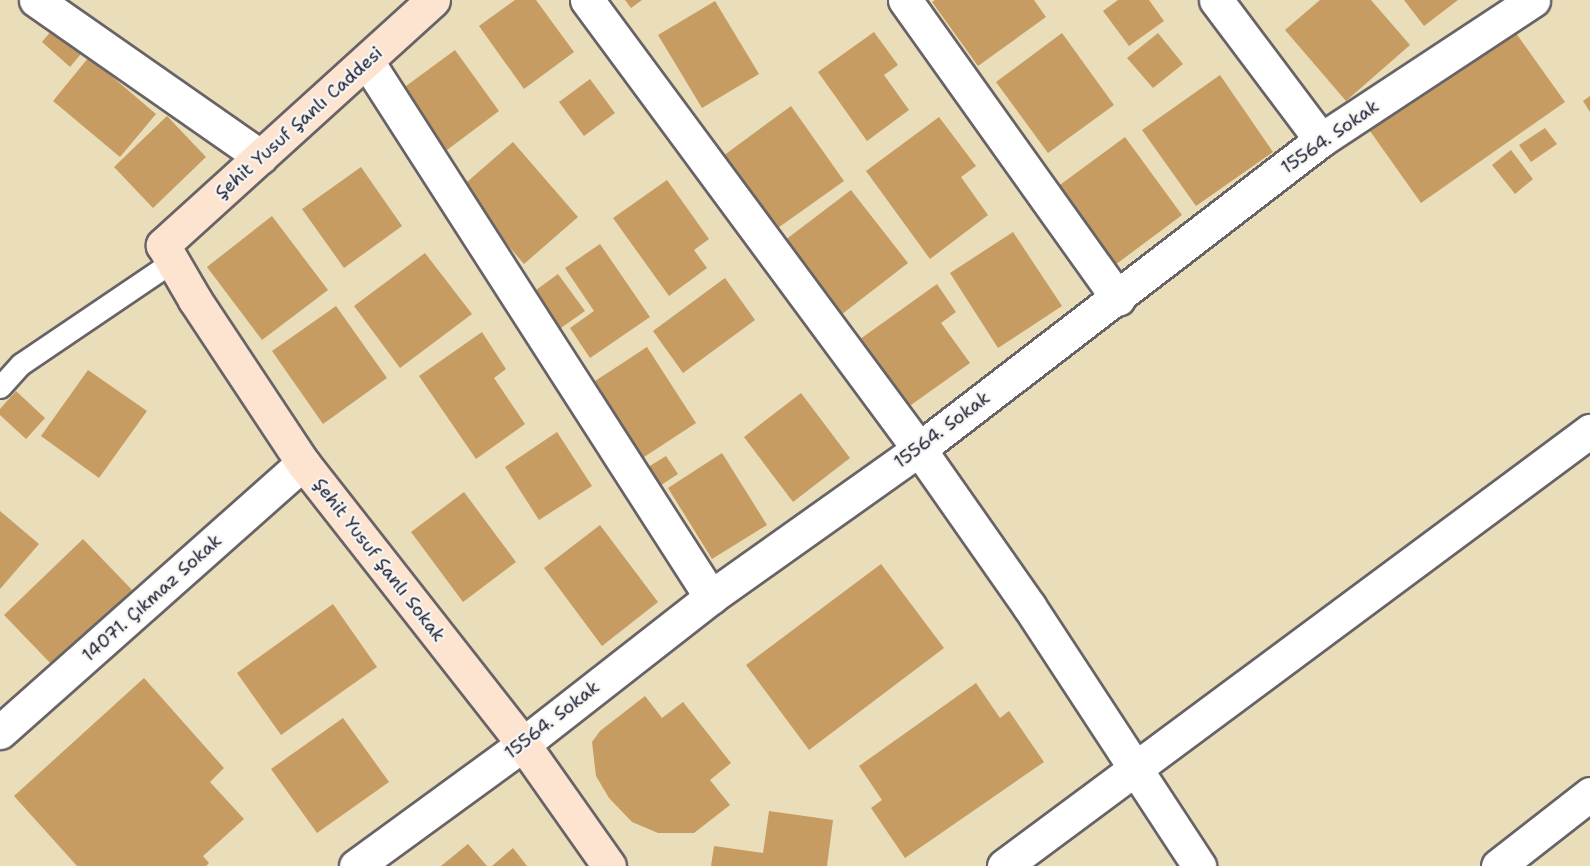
<!DOCTYPE html>
<html>
<head>
<meta charset="utf-8">
<style>
  body { margin:0 }
  #map { position:relative; width:1590px; height:866px; overflow:hidden; background:#eaddb9; font-family:"Shantell Sans",sans-serif }
  div>[style] { position:absolute }
  [style*='--x'] { left:calc(var(--x)*1px); top:calc(var(--y)*1px); width:calc(var(--w)*1px); rotate:calc(var(--a)*1deg) }
  .building>* { inset:0; background:#c79c63 }
  .roads { filter:drop-shadow(2px 0 #686367) drop-shadow(-2px 0 #686367) drop-shadow(0 2px #686367) drop-shadow(0 -2px #686367) }
  .lane>* { height:21px; margin:-10.5px; padding:0 10.5px; transform-origin:10.5px; border-radius:10.5px; background:#fff }
  .street>* { height:33px; margin:-16.5px; padding:0 16.5px; transform-origin:16.5px; border-radius:16.5px; background:#fff }
  .secondary>* { height:33px; margin:-16.5px; padding:0 16.5px; transform-origin:16.5px; border-radius:16.5px; background:#fde4d1 }
  span { translate:-50% -50%; white-space:nowrap; text-align:center; line-height:1.15; -webkit-text-stroke:4.5px #f6f6f2; paint-order:stroke }
  .street-label { font-size:18px; color:#22223b }
</style>
</head>
<body>
<div id="map">
  <div class="building">
    <div style="clip-path:polygon(515px 0,536px 0,574px 52px,524px 89px,479px 26px)"></div>
    <div style="clip-path:polygon(625px 0,642px 0,631px 8px)"></div>
    <div style="clip-path:polygon(935px 0,1034px 0,1046px 17px,978px 66px,932px 2px)"></div>
    <div style="clip-path:polygon(1118px 0,1149px 0,1164px 21px,1129px 46px,1103px 11px)"></div>
    <div style="clip-path:polygon(1320px 0,1371px 0,1410px 45px,1346px 101px,1285px 30px)"></div>
    <div style="clip-path:polygon(1404px 0,1458px 0,1424px 26px)"></div>
    <div style="clip-path:polygon(715px 1px,759px 74px,702px 108px,658px 35px)"></div>
    <div style="clip-path:polygon(57px 24px,85px 49px,70px 67px,42px 42px)"></div>
    <div style="clip-path:polygon(1513px 29px,1565px 102px,1421px 203px,1370px 131px)"></div>
    <div style="clip-path:polygon(874px 32px,898px 65px,884px 75px,909px 110px,867px 141px,818px 72px)"></div>
    <div style="clip-path:polygon(1062px 33px,1114px 105px,1048px 153px,996px 82px)"></div>
    <div style="clip-path:polygon(1158px 33px,1183px 64px,1153px 88px,1127px 58px)"></div>
    <div style="clip-path:polygon(455px 50px,499px 111px,447px 150px,402px 89px)"></div>
    <div style="clip-path:polygon(89px 57px,156px 114px,120px 157px,53px 101px)"></div>
    <div style="clip-path:polygon(1220px 75px,1273px 152px,1196px 206px,1142px 130px)"></div>
    <div style="clip-path:polygon(590px 79px,615px 113px,584px 136px,559px 102px)"></div>
    <div style="clip-path:polygon(1590px 96px,1590px 112px,1583px 101px)"></div>
    <div style="clip-path:polygon(791px 106px,844px 181px,775px 230px,723px 156px)"></div>
    <div style="clip-path:polygon(167px 116px,206px 157px,153px 208px,114px 167px)"></div>
    <div style="clip-path:polygon(939px 117px,976px 166px,961px 177px,988px 215px,930px 259px,866px 171px)"></div>
    <div style="clip-path:polygon(1545px 128px,1557px 144px,1531px 162px,1519px 145px)"></div>
    <div style="clip-path:polygon(1125px 137px,1182px 215px,1107px 271px,1049px 193px)"></div>
    <div style="clip-path:polygon(513px 142px,578px 217px,524px 264px,459px 189px)"></div>
    <div style="clip-path:polygon(1511px 150px,1533px 179px,1515px 194px,1492px 165px)"></div>
    <div style="clip-path:polygon(361px 167px,402px 226px,344px 268px,302px 209px)"></div>
    <div style="clip-path:polygon(667px 180px,709px 239px,694px 250px,707px 268px,669px 296px,613px 218px)"></div>
    <div style="clip-path:polygon(851px 190px,908px 263px,837px 318px,780px 244px)"></div>
    <div style="clip-path:polygon(272px 216px,328px 290px,262px 340px,207px 267px)"></div>
    <div style="clip-path:polygon(1013px 232px,1062px 306px,998px 348px,950px 273px)"></div>
    <div style="clip-path:polygon(600px 244px,650px 317px,590px 358px,570px 328px,594px 311px,565px 268px)"></div>
    <div style="clip-path:polygon(425px 253px,472px 314px,400px 368px,354px 306px)"></div>
    <div style="clip-path:polygon(558px 274px,585px 311px,558px 330px,532px 293px)"></div>
    <div style="clip-path:polygon(725px 278px,755px 320px,683px 373px,653px 331px)"></div>
    <div style="clip-path:polygon(937px 284px,956px 312px,941px 323px,970px 363px,904px 410px,856px 342px)"></div>
    <div style="clip-path:polygon(336px 306px,387px 378px,323px 424px,272px 351px)"></div>
    <div style="clip-path:polygon(482px 332px,506px 369px,494px 378px,525px 424px,476px 459px,419px 376px)"></div>
    <div style="clip-path:polygon(647px 347px,696px 423px,638px 461px,589px 385px)"></div>
    <div style="clip-path:polygon(88px 370px,147px 411px,99px 478px,41px 436px)"></div>
    <div style="clip-path:polygon(16px 391px,45px 418px,26px 439px,0 415px,0 409px)"></div>
    <div style="clip-path:polygon(801px 393px,850px 458px,793px 502px,744px 437px)"></div>
    <div style="clip-path:polygon(557px 432px,592px 486px,539px 520px,505px 467px)"></div>
    <div style="clip-path:polygon(722px 453px,767px 525px,712px 559px,668px 488px)"></div>
    <div style="clip-path:polygon(666px 456px,678px 474px,652px 491px,640px 472px)"></div>
    <div style="clip-path:polygon(464px 492px,516px 562px,463px 602px,411px 532px)"></div>
    <div style="clip-path:polygon(0 511px,39px 544px,0 589px)"></div>
    <div style="clip-path:polygon(600px 525px,658px 602px,602px 646px,544px 568px)"></div>
    <div style="clip-path:polygon(83px 539px,134px 592px,55px 668px,4px 615px)"></div>
    <div style="clip-path:polygon(881px 564px,944px 648px,809px 750px,746px 665px)"></div>
    <div style="clip-path:polygon(333px 604px,377px 667px,281px 735px,237px 673px)"></div>
    <div style="clip-path:polygon(144px 678px,224px 768px,210px 782px,244px 819px,203px 856px,209px 863px,206px 866px,77px 866px,14px 796px)"></div>
    <div style="clip-path:polygon(976px 683px,1000px 718px,1009px 711px,1044px 762px,905px 858px,871px 808px,882px 800px,859px 766px)"></div>
    <div style="clip-path:polygon(645px 696px,662px 718px,683px 702px,731px 763px,710px 780px,730px 805px,694px 833px,658px 833px,632px 822px,609px 798px,596px 776px,592px 742px,600px 731px)"></div>
    <div style="clip-path:polygon(343px 718px,389px 782px,317px 833px,271px 769px)"></div>
    <div style="clip-path:polygon(769px 811px,833px 820px,827px 866px,711px 866px,714px 846px,763px 853px)"></div>
    <div style="clip-path:polygon(468px 844px,487px 866px,441px 866px)"></div>
    <div style="clip-path:polygon(513px 848px,527px 866px,492px 866px)"></div>
  </div>
  <div class="roads">
    <div class="lane">
      <div style="--x:0;--y:387;--w:31;--a:-48"></div>
      <div style="--x:21;--y:364;--w:184;--a:-34.1"></div>
    </div>
    <div class="street">
      <div style="--x:36;--y:0;--w:274;--a:34.9"></div>
      <div style="--x:587;--y:0;--w:558;--a:53.52"></div>
      <div style="--x:919;--y:449;--w:192;--a:55"></div>
      <div style="--x:1029;--y:606;--w:311;--a:56.8"></div>
      <div style="--x:905;--y:0;--w:367;--a:54.5"></div>
      <div style="--x:1216;--y:0;--w:175;--a:53.1"></div>
      <div style="--x:368;--y:63;--w:635;--a:57.29"></div>
      <div style="--x:0;--y:732;--w:405;--a:-41.6"></div>
      <div style="--x:356;--y:866;--w:207;--a:-36.1"></div>
      <div style="--x:523;--y:744;--w:239;--a:-38"></div>
      <div style="--x:711;--y:597;--w:255;--a:-35.4"></div>
      <div style="--x:919;--y:449;--w:507;--a:-37.55"></div>
      <div style="--x:1321;--y:140;--w:254;--a:-33.4"></div>
      <div style="--x:1004;--y:866;--w:730;--a:-36.59"></div>
      <div style="--x:1498;--y:866;--w:117;--a:-38"></div>
    </div>
    <div class="secondary">
      <div style="--x:433;--y:0;--w:365;--a:137.8"></div>
      <div style="--x:163;--y:245;--w:64;--a:59.8"></div>
      <div style="--x:195;--y:300;--w:196;--a:56.5"></div>
      <div style="--x:303;--y:463;--w:357;--a:51.9"></div>
      <div style="--x:523;--y:744;--w:149;--a:54.8"></div>
    </div>
  </div>
  <div class="street-label">
    <span style="left:299px;top:123px;rotate:-42deg">Şehit Yusuf Şanlı Caddesi</span>
    <span style="left:1330px;top:137px;rotate:-35deg">15564. Sokak</span>
    <span style="left:942px;top:430px;rotate:-37deg">15564. Sokak</span>
    <span style="left:379px;top:560px;rotate:52deg">Şehit Yusuf Şanlı Sokak</span>
    <span style="left:152px;top:598px;rotate:-42deg">14071. Çıkmaz Sokak</span>
    <span style="left:552px;top:720px;rotate:-38deg">15564. Sokak</span>
  </div>
</div>
</body>
</html>
